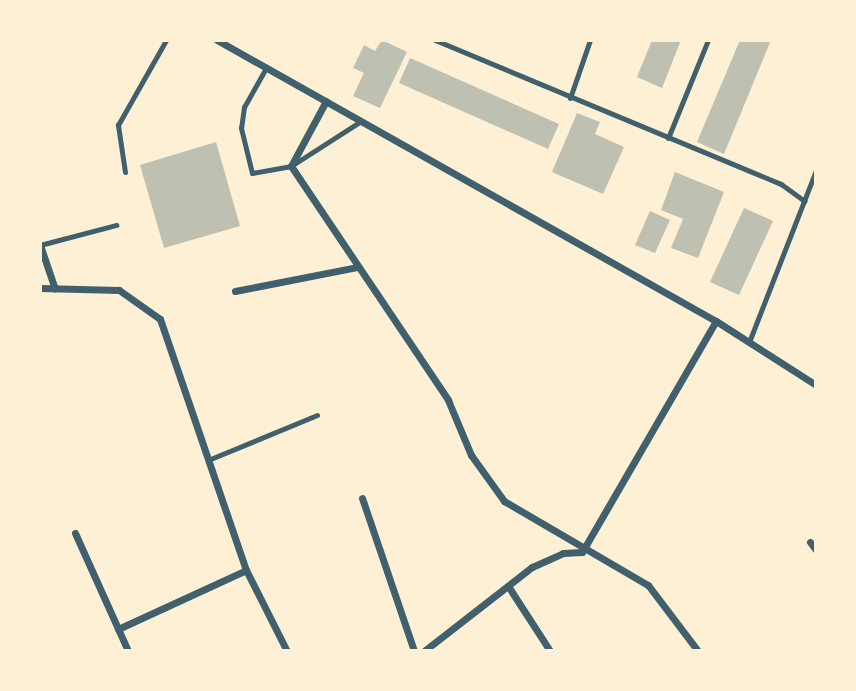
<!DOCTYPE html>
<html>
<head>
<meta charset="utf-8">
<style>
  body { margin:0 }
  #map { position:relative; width:856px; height:691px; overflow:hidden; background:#fdf0d5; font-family:"Sofia Sans Condensed",sans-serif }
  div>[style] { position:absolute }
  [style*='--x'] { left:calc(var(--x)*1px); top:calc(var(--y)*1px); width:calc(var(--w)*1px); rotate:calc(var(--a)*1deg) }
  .building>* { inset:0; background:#bec0b2 }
  .service>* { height:5px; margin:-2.5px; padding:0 2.5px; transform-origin:2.5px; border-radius:2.5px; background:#3f606c }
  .minor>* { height:7px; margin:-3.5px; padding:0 3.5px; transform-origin:3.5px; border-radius:3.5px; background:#3f606c }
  span { translate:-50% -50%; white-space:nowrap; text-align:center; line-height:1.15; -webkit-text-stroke:5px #fdf0d5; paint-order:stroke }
  .frame { position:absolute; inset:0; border:42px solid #fdf0d5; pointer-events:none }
</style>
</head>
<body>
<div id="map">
  <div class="building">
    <div style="clip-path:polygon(382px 40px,407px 52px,380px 108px,353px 96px,364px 73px,353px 68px,364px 45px,375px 51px)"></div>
    <div style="clip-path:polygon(652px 40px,681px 40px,662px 88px,637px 77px)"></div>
    <div style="clip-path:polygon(740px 40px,771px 40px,724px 154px,697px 142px)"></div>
    <div style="clip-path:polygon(410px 58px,559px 124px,548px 149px,399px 83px)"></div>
    <div style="clip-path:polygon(577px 113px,600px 122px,595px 134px,624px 147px,603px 194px,552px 172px)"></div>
    <div style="clip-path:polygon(216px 142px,240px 226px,164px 248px,140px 165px)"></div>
    <div style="clip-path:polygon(675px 172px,724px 192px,698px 258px,671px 248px,683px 219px,661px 210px)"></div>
    <div style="clip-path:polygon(744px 208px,773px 221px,739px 295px,710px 282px)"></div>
    <div style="clip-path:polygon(650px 211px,670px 220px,655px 253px,635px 245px)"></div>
  </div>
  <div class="service">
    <div style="--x:435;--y:40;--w:375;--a:22.6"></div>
    <div style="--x:781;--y:184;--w:29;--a:36"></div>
    <div style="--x:266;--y:68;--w:45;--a:119.4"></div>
    <div style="--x:244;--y:107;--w:21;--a:98"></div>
    <div style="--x:241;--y:128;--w:46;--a:76.3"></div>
    <div style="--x:252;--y:173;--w:40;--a:-10"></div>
    <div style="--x:291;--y:166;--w:83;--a:-32.7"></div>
    <div style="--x:570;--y:98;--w:61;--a:-71"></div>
    <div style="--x:668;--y:138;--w:106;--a:-67.8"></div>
    <div style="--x:125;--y:172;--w:48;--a:-98.5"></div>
    <div style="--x:118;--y:125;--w:98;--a:-60.5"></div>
    <div style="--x:40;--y:245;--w:79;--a:-14.7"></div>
    <div style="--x:749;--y:342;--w:185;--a:-68.7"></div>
    <div style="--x:208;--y:460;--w:118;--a:-22.4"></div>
  </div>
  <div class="minor">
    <div style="--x:217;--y:40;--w:573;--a:29.39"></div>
    <div style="--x:716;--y:321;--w:119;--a:32.6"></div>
    <div style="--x:326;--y:101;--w:74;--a:118.3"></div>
    <div style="--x:291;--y:166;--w:282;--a:56.1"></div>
    <div style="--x:448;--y:400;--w:60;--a:67.3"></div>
    <div style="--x:471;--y:455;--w:57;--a:54.3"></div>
    <div style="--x:504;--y:501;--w:167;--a:30.3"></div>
    <div style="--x:648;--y:585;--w:83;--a:52.9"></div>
    <div style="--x:40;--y:245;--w:46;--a:71.2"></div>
    <div style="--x:40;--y:288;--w:79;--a:1.5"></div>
    <div style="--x:119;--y:290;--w:50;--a:35.3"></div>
    <div style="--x:160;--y:319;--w:265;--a:71.1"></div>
    <div style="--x:246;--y:570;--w:91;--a:63.2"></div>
    <div style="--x:235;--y:291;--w:124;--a:-11.1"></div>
    <div style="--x:362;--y:498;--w:162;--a:71.2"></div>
    <div style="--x:75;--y:533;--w:129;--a:65.8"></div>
    <div style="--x:810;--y:542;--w:10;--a:53"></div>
    <div style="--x:508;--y:586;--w:77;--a:57.1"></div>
    <div style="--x:118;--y:629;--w:141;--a:-24.7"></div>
    <div style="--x:424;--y:651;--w:137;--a:-37.9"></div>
    <div style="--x:532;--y:567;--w:34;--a:-24"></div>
    <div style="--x:563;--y:553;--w:19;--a:-3"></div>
    <div style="--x:582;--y:552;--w:267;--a:-59.9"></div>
  </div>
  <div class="frame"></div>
</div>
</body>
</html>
